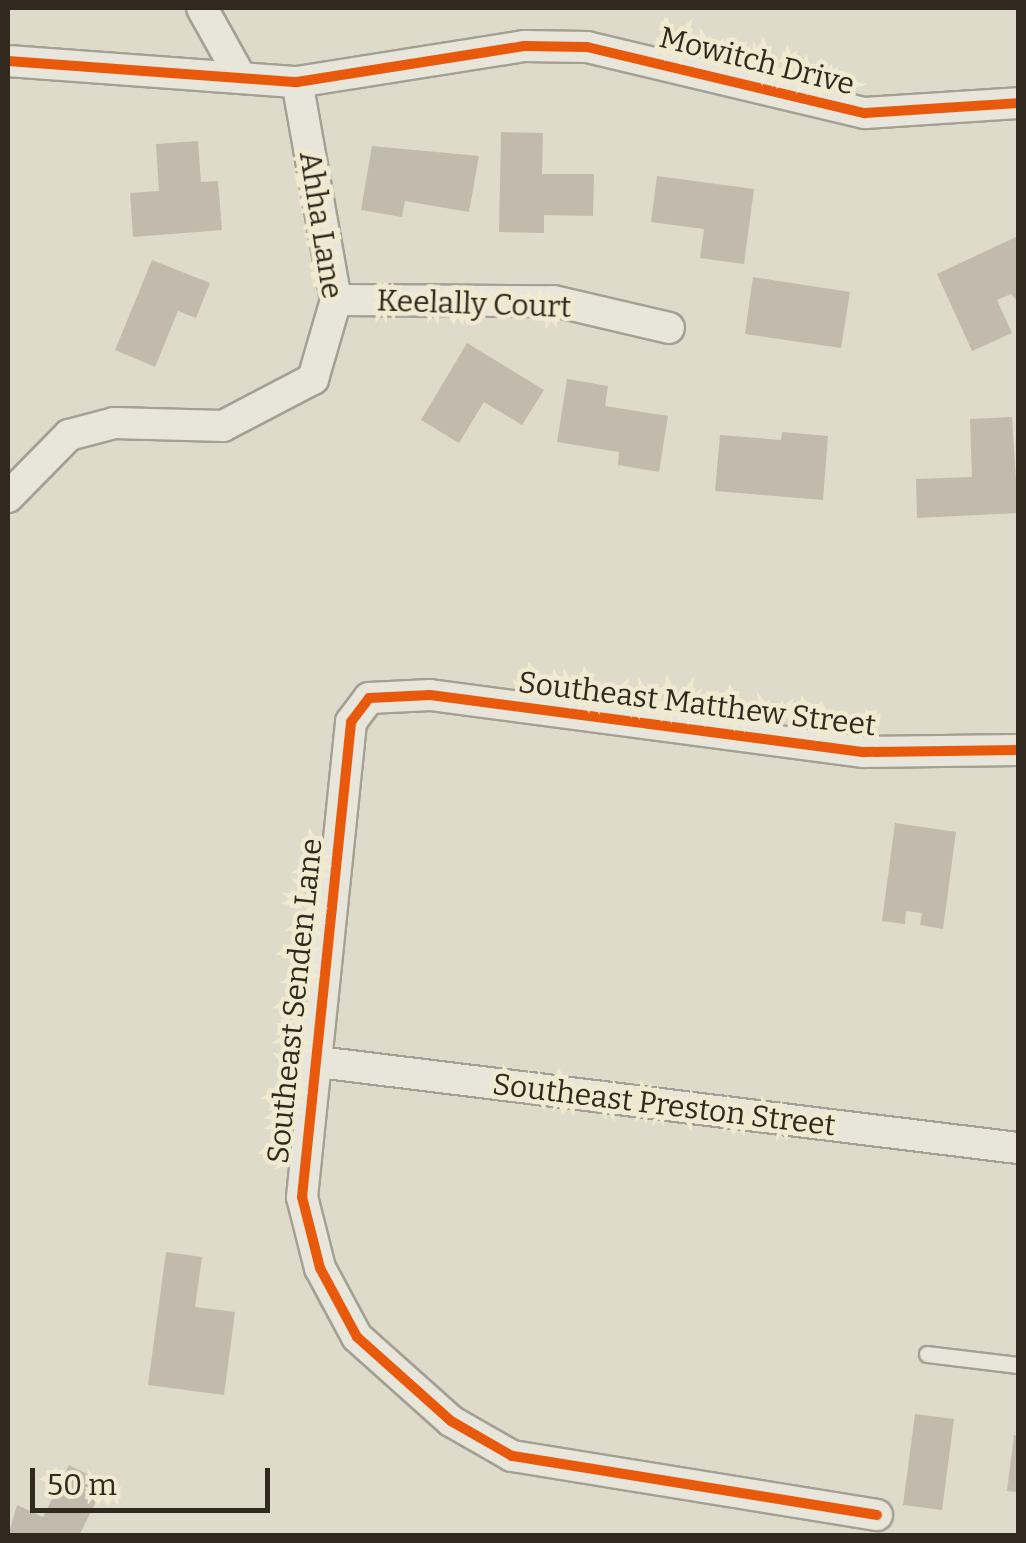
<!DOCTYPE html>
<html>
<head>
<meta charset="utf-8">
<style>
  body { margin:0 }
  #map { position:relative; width:1026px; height:1543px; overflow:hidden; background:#dfdbca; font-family:Bitter,serif }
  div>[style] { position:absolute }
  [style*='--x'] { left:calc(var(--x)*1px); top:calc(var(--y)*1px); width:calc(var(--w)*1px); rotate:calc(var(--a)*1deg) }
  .building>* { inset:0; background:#c2baac }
  .roads { filter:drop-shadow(2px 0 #a4a094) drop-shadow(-2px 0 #a4a094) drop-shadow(0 2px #a4a094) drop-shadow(0 -2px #a4a094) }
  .service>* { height:15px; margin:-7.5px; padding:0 7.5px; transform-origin:7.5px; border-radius:7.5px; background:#e8e5db }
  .minor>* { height:30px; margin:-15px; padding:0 15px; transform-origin:15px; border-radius:15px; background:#e8e5db }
  .cycleway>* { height:10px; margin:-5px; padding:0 5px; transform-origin:5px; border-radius:5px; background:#e8590c }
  span { translate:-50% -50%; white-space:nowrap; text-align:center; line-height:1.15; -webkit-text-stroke:9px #f0ead1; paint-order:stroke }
  .street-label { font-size:30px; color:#31291e }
  .frame { position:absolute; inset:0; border:10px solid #31291e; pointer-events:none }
  .scale { position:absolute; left:30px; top:1468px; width:240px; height:45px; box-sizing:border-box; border:5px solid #31291e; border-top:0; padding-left:12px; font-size:30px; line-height:35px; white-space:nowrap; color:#31291e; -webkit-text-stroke:8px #f0ead1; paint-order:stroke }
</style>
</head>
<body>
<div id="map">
  <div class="building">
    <div style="clip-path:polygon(501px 132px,543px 133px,542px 174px,594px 174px,593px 216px,544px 215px,544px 233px,499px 232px)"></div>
    <div style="clip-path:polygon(198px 141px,201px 182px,218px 181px,222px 230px,133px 237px,130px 193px,159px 191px,156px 144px)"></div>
    <div style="clip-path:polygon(372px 146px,479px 156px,469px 212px,405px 201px,402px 217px,361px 210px)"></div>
    <div style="clip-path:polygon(657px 176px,754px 189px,744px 264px,700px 258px,704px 229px,651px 222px)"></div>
    <div style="clip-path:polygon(1018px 236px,1018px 302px,1011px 294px,997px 300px,1012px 333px,972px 351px,937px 274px)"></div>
    <div style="clip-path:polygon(152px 260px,210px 283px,196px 318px,178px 311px,155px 367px,115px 350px)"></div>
    <div style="clip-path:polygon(753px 277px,850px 292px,841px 348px,745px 334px)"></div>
    <div style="clip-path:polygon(467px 343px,544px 390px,522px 425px,484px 402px,459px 443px,421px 420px)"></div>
    <div style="clip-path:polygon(567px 379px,608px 386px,605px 406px,668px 416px,659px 472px,618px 465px,619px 452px,557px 442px)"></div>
    <div style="clip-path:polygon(1012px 417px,1018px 513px,917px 518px,916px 479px,972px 477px,970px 419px)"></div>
    <div style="clip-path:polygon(782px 432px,828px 436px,823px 500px,715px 491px,720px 435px,781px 440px)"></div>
    <div style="clip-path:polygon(895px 823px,956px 832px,943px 929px,920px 925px,922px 913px,906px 911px,905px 924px,882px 921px)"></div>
    <div style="clip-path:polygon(166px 1252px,202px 1257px,195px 1307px,235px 1312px,224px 1395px,148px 1385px)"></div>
    <div style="clip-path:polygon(915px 1414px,954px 1419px,942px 1510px,903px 1505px)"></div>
    <div style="clip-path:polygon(1014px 1435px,1018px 1436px,1018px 1492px,1007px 1491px)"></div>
    <div style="clip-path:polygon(69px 1465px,105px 1483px,79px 1536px,8px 1536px,17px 1505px,43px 1517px)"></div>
  </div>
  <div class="roads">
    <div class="service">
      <div style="--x:927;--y:1354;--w:92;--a:6.9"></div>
    </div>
    <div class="minor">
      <div style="--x:202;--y:8;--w:72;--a:60.9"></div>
      <div style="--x:8;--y:61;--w:290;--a:4.2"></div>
      <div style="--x:297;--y:82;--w:230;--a:-9"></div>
      <div style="--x:524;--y:46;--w:63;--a:0.9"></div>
      <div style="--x:587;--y:47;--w:286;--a:13.4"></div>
      <div style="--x:865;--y:113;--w:153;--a:-3.7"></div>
      <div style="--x:336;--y:300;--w:218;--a:0.3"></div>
      <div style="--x:554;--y:301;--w:118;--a:13.2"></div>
      <div style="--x:8;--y:497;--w:87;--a:-45.5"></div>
      <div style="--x:69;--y:435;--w:47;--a:-14.9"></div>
      <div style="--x:114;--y:423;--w:109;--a:1.6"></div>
      <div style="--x:223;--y:426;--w:102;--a:-27.6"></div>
      <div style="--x:313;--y:379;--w:82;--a:-73.8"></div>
      <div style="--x:336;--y:300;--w:221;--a:-100.1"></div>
      <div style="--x:310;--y:1061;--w:713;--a:7.01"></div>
      <div style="--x:877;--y:1515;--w:370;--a:-170.8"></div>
      <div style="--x:512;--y:1456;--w:70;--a:-150.2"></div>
      <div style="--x:451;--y:1421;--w:126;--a:-138.2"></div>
      <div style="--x:357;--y:1337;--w:78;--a:-118.2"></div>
      <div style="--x:320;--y:1268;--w:73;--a:-104.2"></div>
      <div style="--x:302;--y:1197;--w:478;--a:-84.1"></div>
      <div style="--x:351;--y:722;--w:30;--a:-53"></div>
      <div style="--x:369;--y:698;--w:61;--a:-2.8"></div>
      <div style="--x:430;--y:695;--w:438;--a:7.5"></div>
      <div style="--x:864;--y:752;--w:154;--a:-0.7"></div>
    </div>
  </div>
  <div class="cycleway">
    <div style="--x:8;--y:61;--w:290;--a:4.2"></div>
    <div style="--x:297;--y:82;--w:230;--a:-9"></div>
    <div style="--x:524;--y:46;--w:63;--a:0.9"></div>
    <div style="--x:587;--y:47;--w:286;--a:13.4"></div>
    <div style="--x:865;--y:113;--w:153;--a:-3.7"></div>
    <div style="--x:877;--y:1515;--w:370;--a:-170.8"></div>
    <div style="--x:512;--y:1456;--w:70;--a:-150.2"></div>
    <div style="--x:451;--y:1421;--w:126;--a:-138.2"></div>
    <div style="--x:357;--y:1337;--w:78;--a:-118.2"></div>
    <div style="--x:320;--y:1268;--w:73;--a:-104.2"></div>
    <div style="--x:302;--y:1197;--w:478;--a:-84.1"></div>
    <div style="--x:351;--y:722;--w:30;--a:-53"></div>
    <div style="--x:369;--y:698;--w:61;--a:-2.8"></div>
    <div style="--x:430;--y:695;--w:438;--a:7.5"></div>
    <div style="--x:864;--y:752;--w:154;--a:-0.7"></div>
  </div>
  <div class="street-label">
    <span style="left:757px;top:61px;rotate:14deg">Mowitch Drive</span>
    <span style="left:321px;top:225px;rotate:81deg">Ahha Lane</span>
    <span style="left:474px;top:304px;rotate:2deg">Keelally Court</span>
    <span style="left:697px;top:704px;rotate:7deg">Southeast Matthew Street</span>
    <span style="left:295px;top:1001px;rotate:-84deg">Southeast Senden Lane</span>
    <span style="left:664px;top:1105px;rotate:7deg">Southeast Preston Street</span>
  </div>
  <div class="frame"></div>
  <div class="scale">50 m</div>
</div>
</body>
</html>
